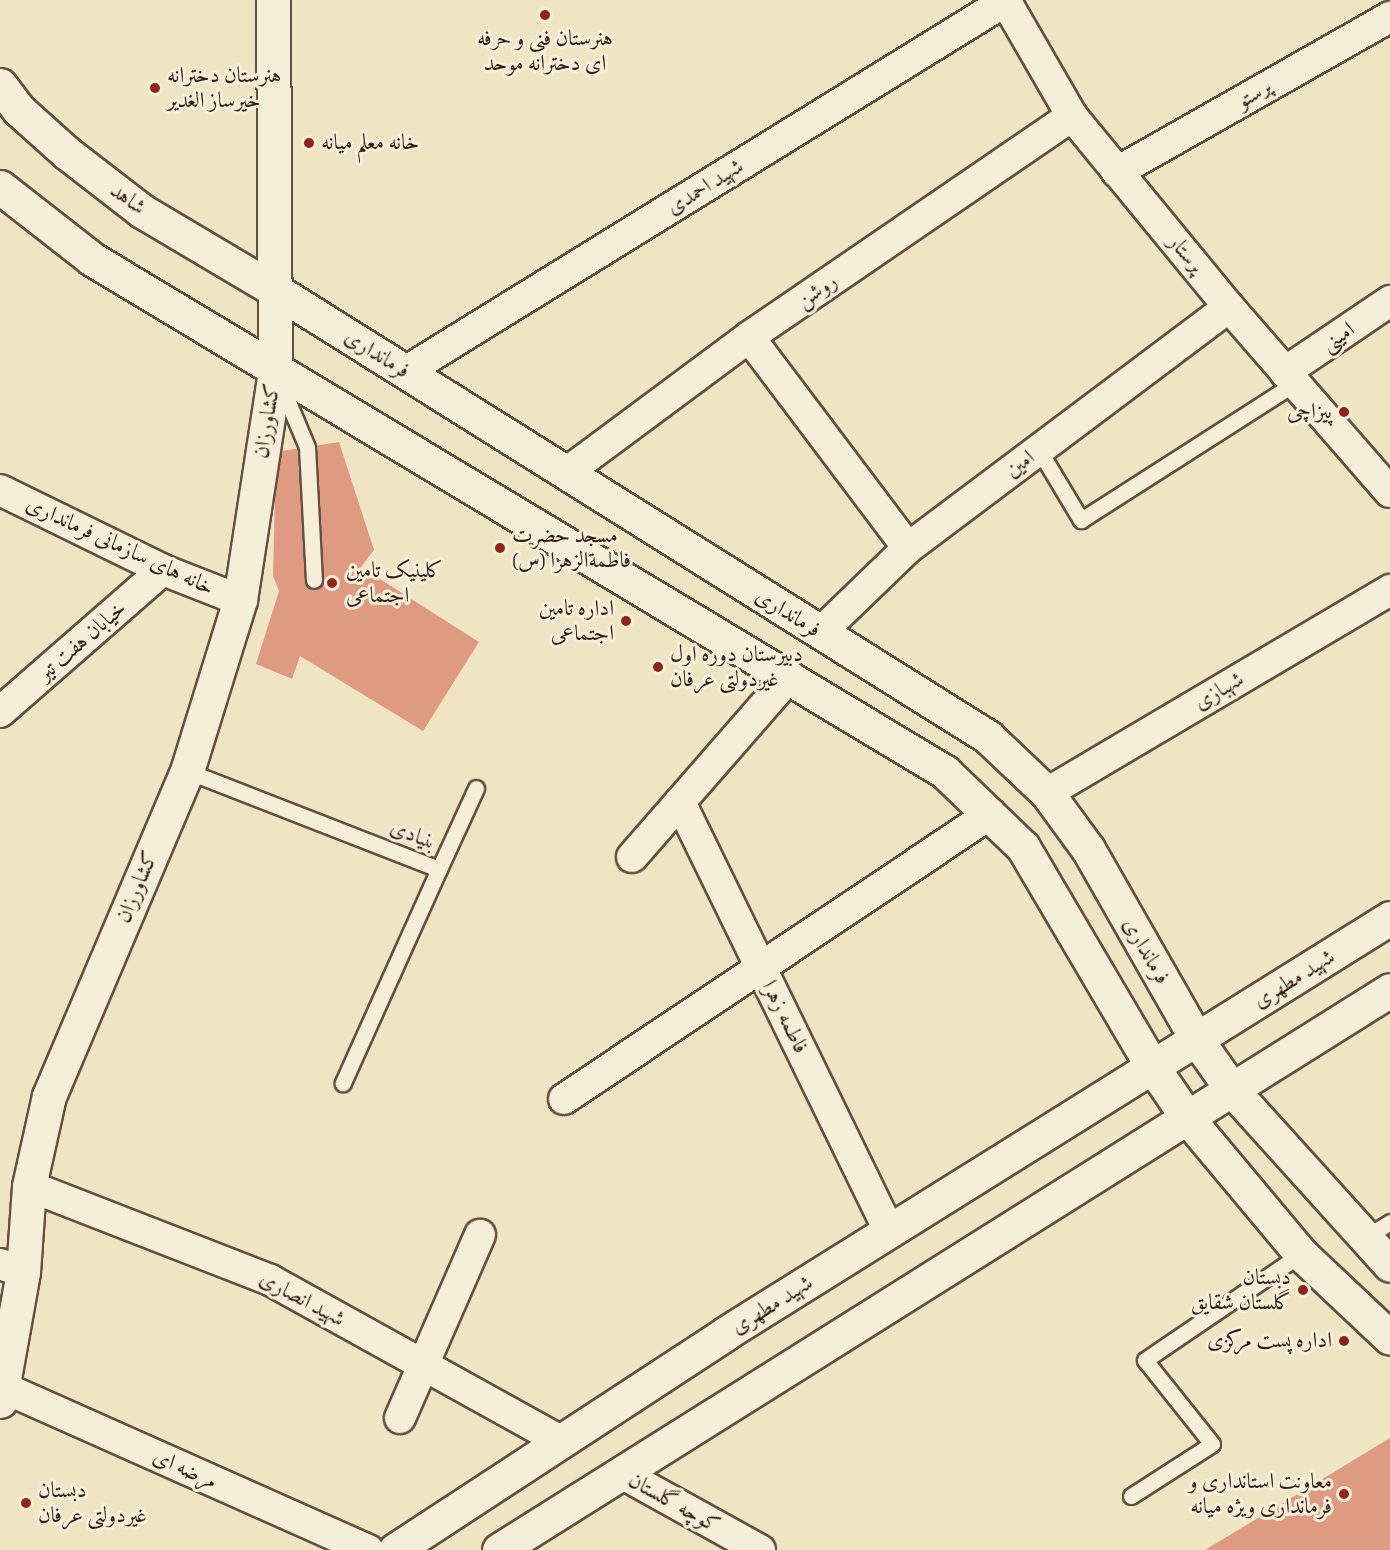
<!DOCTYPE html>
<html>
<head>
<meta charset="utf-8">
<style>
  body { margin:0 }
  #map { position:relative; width:1390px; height:1550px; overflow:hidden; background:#f0e5c3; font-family:Alegreya,Amiri,serif }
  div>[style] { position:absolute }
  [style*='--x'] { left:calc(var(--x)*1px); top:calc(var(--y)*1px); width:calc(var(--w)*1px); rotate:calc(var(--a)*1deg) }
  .building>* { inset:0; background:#de9b81 }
  .roads { filter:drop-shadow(2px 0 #625040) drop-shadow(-2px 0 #625040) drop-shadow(0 2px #625040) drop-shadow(0 -2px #625040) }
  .service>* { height:15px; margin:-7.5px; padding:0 7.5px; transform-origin:7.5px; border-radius:7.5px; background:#f5eed8 }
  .minor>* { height:30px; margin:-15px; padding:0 15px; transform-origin:15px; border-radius:15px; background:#f5eed8 }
  .tertiary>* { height:33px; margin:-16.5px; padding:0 16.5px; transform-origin:16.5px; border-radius:16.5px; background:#f5eed8 }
  .secondary>* { height:33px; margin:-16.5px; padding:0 16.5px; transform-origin:16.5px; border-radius:16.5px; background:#f5eed8 }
  .dots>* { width:16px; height:16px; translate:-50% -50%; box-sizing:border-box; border:3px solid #f5eed8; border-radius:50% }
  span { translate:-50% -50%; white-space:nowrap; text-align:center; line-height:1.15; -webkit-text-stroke:6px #f5eed8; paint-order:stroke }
  .poi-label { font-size:22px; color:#331e14 }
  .left { translate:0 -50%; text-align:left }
  .right { translate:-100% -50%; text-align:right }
  .street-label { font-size:22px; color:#331e14 }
</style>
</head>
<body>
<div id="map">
  <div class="building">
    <div style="clip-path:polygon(339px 442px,374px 550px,361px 567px,479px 642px,423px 731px,300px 656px,292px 679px,256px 664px,279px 591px,273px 576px,276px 452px)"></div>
    <div style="clip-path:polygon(1390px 1438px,1390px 1550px,1205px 1550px)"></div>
  </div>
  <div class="roads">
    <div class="service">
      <div style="--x:280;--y:383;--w:69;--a:67.1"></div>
      <div style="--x:307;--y:447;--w:133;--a:87"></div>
      <div style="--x:1039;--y:450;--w:82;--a:59"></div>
      <div style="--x:1081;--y:520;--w:254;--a:-32.6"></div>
      <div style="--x:187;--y:771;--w:270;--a:21.3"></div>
      <div style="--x:439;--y:869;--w:235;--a:114.2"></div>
      <div style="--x:439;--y:869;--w:89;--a:-65.4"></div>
      <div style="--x:1363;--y:1239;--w:32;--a:-32"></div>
      <div style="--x:1131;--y:1496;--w:96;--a:-32.7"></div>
      <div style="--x:1212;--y:1444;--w:107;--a:-128.6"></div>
      <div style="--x:1145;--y:1360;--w:189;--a:-34.2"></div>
    </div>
    <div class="minor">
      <div style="--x:1005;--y:0;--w:134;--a:60"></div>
      <div style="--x:1072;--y:116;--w:247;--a:50.6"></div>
      <div style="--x:1229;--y:307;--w:245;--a:49"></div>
      <div style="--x:1117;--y:172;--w:314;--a:-29.6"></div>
      <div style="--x:749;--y:337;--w:264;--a:53"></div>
      <div style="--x:405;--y:372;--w:708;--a:-31.71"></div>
      <div style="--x:1285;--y:372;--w:127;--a:-34.1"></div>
      <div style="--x:566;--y:473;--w:228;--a:-36.6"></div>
      <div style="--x:749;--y:337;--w:391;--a:-34.4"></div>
      <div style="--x:0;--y:490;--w:182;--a:26.1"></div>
      <div style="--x:163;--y:570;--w:83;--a:21.3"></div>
      <div style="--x:820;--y:633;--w:122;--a:-44"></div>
      <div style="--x:908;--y:548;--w:401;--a:-36.9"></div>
      <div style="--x:0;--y:712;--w:216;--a:-41.1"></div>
      <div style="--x:1047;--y:793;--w:399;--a:-30.6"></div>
      <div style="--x:680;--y:802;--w:479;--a:64"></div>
      <div style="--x:632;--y:857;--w:240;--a:-48.9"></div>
      <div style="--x:564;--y:1099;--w:513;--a:-33.78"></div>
      <div style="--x:29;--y:1186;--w:259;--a:21.3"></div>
      <div style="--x:270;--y:1280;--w:333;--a:29"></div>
      <div style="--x:0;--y:1264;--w:24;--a:19"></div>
      <div style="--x:2;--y:1387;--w:401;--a:24"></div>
      <div style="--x:400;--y:1418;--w:200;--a:-66.4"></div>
      <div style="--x:621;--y:1473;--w:159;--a:29"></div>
    </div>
    <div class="tertiary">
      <div style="--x:0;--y:1401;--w:131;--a:-79.9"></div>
      <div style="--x:23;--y:1272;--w:86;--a:-86"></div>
      <div style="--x:29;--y:1186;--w:92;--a:-77.5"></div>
      <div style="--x:49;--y:1096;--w:353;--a:-67"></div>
      <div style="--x:187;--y:771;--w:179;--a:-72.8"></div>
      <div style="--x:240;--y:600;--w:231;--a:-81.3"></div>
      <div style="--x:275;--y:372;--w:372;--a:-90.3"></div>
    </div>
    <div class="secondary">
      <div style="--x:0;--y:85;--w:31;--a:53"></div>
      <div style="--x:19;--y:110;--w:64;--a:41.9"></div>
      <div style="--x:67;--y:153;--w:95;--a:37.7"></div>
      <div style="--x:142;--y:211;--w:155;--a:30.7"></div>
      <div style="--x:275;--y:290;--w:842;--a:32.08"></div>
      <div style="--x:988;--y:737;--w:81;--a:43.5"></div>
      <div style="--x:1047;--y:793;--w:69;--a:53.8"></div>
      <div style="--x:1088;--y:849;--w:220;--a:60.3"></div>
      <div style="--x:1197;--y:1040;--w:62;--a:54.8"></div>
      <div style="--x:1233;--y:1091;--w:234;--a:47.9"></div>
      <div style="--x:0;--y:187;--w:117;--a:38"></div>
      <div style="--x:92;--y:259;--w:995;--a:31.02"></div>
      <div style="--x:945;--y:772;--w:108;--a:43.9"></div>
      <div style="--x:1023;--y:847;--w:258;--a:59.5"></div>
      <div style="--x:1154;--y:1069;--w:62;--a:55.5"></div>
      <div style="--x:1189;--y:1120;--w:175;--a:50.1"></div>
      <div style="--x:1301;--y:1254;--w:122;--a:43.3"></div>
      <div style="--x:395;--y:1550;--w:396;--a:-33.2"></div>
      <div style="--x:726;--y:1333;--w:783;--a:-32.01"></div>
      <div style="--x:499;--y:1550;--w:1052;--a:-32.15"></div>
    </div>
  </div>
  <div class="dots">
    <div style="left:545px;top:15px;background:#8f2418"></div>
    <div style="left:155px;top:88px;background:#8f2418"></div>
    <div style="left:309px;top:143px;background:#8f2418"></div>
    <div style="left:1344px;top:412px;background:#8f2418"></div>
    <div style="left:500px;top:548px;background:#8f2418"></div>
    <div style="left:332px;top:583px;background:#8f2418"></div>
    <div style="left:626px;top:621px;background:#8f2418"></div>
    <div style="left:658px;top:667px;background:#8f2418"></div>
    <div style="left:1303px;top:1290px;background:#8f2418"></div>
    <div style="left:1344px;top:1341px;background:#8f2418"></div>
    <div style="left:1344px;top:1494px;background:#8f2418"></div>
    <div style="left:26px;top:1503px;background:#8f2418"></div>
  </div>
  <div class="poi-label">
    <span style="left:545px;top:51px">هنرستان فنی و حرفه<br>ای دخترانه موحد</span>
    <span class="left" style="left:167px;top:88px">هنرستان دخترانه<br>خیرساز الغدیر</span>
    <span class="left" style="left:321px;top:143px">خانه معلم میانه</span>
    <span class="right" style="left:1332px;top:412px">پیزاچی</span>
    <span class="left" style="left:512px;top:548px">مسجد حضرت<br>فاطمةالزهرا (س)</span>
    <span class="left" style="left:346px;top:583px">کلینیک تامین<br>اجتماعی</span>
    <span class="right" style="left:614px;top:621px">اداره تامین<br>اجتماعی</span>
    <span class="left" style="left:670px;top:667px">دبیرستان دوره اول<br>غیردولتی عرفان</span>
    <span class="right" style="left:1291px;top:1290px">دبستان<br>گلستان شقایق</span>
    <span class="right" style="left:1332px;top:1341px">اداره پست مرکزی</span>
    <span class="right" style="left:1332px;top:1494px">معاونت استانداری و<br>فرمانداری ویژه میانه</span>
    <span class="left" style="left:38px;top:1503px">دبستان<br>غیردولتی عرفان</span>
  </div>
  <div class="street-label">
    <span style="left:1254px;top:94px;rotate:-30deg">پرستو</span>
    <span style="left:705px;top:187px;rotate:-32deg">شهید احمدی</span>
    <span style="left:128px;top:199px;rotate:36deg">شاهد</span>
    <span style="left:1186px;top:254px;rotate:50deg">پرستار</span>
    <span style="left:817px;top:291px;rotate:-34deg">روشن</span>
    <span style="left:1338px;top:337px;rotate:-34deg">امینی</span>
    <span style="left:377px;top:354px;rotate:32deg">فرمانداری</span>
    <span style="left:267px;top:421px;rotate:-81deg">کشاورزان</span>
    <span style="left:1020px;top:464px;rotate:-37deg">امین</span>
    <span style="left:120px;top:546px;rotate:25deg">خانه های سازمانی فرمانداری</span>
    <span style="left:788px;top:613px;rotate:32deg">فرمانداری</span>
    <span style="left:82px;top:641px;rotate:-41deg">خیابان هفت تیر</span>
    <span style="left:1219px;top:691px;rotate:-31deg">شهبازی</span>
    <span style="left:413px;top:835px;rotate:21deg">بنیادی</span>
    <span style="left:137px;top:887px;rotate:-67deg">کشاورزان</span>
    <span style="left:1146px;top:951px;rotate:60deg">فرمانداری</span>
    <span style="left:1294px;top:979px;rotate:-32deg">شهید مطهری</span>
    <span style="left:785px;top:1017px;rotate:64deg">فاطمه زهرا</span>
    <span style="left:302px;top:1299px;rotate:28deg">شهید انصاری</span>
    <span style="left:772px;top:1305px;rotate:-32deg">شهید مطهری</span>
    <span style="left:185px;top:1469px;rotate:24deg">مرضه ای</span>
    <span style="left:674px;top:1503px;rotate:29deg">کوچه گلستان</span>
  </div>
</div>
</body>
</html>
